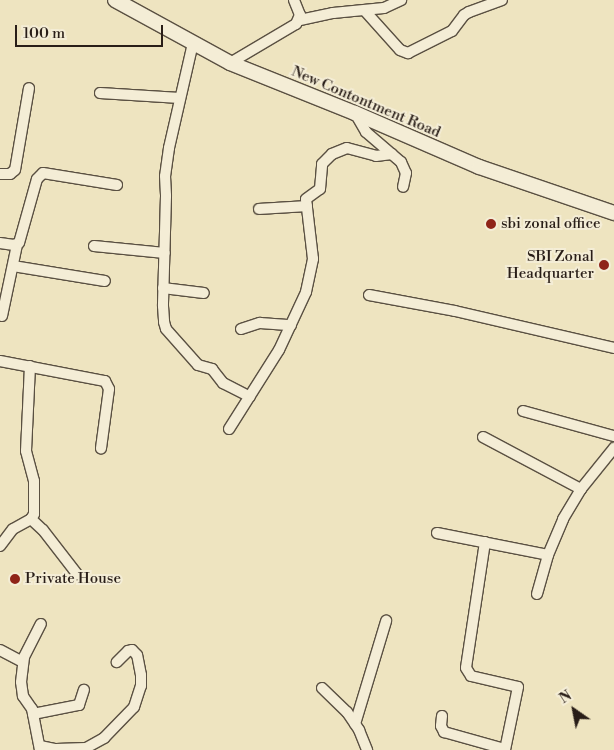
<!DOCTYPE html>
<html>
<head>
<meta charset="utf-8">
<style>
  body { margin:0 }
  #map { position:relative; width:614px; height:750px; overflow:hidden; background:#eee4c0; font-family:"Libre Bodoni",serif }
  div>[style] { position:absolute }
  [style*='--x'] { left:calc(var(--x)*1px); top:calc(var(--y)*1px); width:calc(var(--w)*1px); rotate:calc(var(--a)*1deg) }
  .roads { filter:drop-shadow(1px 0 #5a5042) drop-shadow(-1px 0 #5a5042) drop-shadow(0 1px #5a5042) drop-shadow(0 -1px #5a5042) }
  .street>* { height:10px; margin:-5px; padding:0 5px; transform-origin:5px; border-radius:5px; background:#f4edd6 }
  .secondary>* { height:14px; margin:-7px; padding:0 7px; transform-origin:7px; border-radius:7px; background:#f4edd6 }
  .dots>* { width:14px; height:14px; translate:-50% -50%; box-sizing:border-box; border:2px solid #f4edd6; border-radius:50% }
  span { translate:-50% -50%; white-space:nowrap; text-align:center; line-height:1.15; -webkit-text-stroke:4px #f4edd6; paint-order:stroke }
  .street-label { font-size:15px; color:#291e18 }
  .poi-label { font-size:15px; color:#291e18 }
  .left { translate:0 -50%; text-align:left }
  .right { translate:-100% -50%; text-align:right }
  .north { position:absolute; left:549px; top:685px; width:50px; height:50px; -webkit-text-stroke:4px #f4edd6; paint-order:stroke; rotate:327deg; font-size:14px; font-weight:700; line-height:20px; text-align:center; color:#291e18 }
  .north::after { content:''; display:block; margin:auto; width:18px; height:22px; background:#291e18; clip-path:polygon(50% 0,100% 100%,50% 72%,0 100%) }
  .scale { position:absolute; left:15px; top:25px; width:148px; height:22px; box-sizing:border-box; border:2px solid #291e18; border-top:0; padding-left:6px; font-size:15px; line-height:18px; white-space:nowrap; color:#291e18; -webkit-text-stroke:4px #f4edd6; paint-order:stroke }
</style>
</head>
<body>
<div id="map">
  <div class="roads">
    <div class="street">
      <div style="--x:365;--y:11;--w:52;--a:48.1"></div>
      <div style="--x:400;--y:50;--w:9;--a:21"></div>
      <div style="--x:408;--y:53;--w:49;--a:-26.6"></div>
      <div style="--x:452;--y:31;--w:20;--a:-53"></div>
      <div style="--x:464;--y:15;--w:6;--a:-31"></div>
      <div style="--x:469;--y:12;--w:35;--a:-20"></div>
      <div style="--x:300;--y:20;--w:34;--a:-12"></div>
      <div style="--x:333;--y:13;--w:51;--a:-5.6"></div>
      <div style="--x:384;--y:8;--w:19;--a:-25"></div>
      <div style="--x:193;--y:43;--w:108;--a:102.9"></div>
      <div style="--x:169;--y:148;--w:28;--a:98"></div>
      <div style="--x:165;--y:176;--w:20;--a:87"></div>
      <div style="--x:166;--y:196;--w:110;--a:91.6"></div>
      <div style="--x:163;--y:306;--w:16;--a:86"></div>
      <div style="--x:164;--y:322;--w:7;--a:74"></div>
      <div style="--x:166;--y:329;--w:48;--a:48.4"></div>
      <div style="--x:198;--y:365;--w:15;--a:16"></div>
      <div style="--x:212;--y:369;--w:18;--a:52"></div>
      <div style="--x:223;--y:383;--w:30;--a:27"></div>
      <div style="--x:230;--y:63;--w:77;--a:-30.6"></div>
      <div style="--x:296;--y:24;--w:10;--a:-66"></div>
      <div style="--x:300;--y:15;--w:16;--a:-112"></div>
      <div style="--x:100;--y:93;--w:80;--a:3.6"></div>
      <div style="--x:355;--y:113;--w:22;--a:60"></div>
      <div style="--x:366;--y:132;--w:46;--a:40.6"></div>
      <div style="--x:401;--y:162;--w:12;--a:66"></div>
      <div style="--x:406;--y:173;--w:14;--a:102"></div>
      <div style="--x:0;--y:174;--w:10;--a:0"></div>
      <div style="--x:10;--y:174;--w:6;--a:-39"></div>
      <div style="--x:15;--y:170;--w:83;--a:-80.3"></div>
      <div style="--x:259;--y:209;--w:48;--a:-3.6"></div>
      <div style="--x:0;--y:243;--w:14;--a:8"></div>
      <div style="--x:14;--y:245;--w:5;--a:-22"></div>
      <div style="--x:19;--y:243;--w:66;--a:-74.3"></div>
      <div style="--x:37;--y:179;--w:8;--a:-45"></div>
      <div style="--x:43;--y:173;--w:75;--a:9.2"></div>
      <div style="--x:94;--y:246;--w:71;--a:5.6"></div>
      <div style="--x:13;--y:266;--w:93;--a:9.3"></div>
      <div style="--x:163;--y:288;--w:41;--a:7"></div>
      <div style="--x:369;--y:295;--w:87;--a:10.5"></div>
      <div style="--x:455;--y:311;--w:163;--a:13.1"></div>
      <div style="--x:2;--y:316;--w:73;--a:-78.1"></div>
      <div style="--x:241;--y:329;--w:20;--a:-18"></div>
      <div style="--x:260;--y:323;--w:31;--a:4"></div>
      <div style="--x:0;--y:361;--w:107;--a:10.8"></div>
      <div style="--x:105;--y:381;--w:9;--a:63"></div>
      <div style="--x:109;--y:389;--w:60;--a:97.7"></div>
      <div style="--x:523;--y:411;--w:94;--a:15.4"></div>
      <div style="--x:229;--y:429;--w:93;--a:-57.7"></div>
      <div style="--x:279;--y:350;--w:64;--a:-65"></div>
      <div style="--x:306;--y:292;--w:34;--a:-78"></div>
      <div style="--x:313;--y:259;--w:60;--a:-96.7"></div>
      <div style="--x:306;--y:199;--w:17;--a:-36"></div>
      <div style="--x:320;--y:189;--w:25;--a:-85"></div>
      <div style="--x:322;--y:164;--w:14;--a:-45"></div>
      <div style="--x:332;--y:154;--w:16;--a:-22"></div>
      <div style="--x:347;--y:148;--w:30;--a:15"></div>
      <div style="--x:376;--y:156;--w:16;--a:-7"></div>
      <div style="--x:483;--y:437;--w:111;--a:28"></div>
      <div style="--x:31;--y:519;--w:16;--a:43"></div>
      <div style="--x:43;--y:530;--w:56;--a:52.3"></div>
      <div style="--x:437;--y:533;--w:113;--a:11.2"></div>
      <div style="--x:485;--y:542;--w:127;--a:98.6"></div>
      <div style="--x:466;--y:668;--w:9;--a:58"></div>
      <div style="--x:471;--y:676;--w:48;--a:13.2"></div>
      <div style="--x:518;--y:687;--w:64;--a:101.7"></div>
      <div style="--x:0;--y:546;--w:21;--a:-53"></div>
      <div style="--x:13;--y:529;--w:21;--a:-29"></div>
      <div style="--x:31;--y:519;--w:6;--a:-59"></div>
      <div style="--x:34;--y:514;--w:33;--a:-90"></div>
      <div style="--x:34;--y:481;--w:31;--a:-105"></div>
      <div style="--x:26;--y:451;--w:85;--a:-87.3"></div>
      <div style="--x:537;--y:594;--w:41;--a:-74.2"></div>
      <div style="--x:548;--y:555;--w:39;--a:-67"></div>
      <div style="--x:563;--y:519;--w:35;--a:-59"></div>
      <div style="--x:581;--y:489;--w:53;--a:-51.2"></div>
      <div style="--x:0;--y:650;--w:26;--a:28"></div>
      <div style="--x:322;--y:688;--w:35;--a:44"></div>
      <div style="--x:347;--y:712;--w:22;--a:56"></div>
      <div style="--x:359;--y:730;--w:22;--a:68"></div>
      <div style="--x:33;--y:714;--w:47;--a:-11.1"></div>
      <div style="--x:79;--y:705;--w:16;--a:-72"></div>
      <div style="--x:442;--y:716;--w:10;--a:96"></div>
      <div style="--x:441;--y:726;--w:7;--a:63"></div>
      <div style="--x:444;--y:732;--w:63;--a:15.6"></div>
      <div style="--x:355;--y:724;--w:108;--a:-73.2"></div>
      <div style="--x:40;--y:746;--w:16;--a:11"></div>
      <div style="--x:56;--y:749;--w:30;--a:-2"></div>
      <div style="--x:86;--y:748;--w:21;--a:-29"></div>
      <div style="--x:104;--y:738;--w:43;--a:-45.9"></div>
      <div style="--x:134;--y:707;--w:22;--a:-72"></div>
      <div style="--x:141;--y:686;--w:11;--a:-90"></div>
      <div style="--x:141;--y:675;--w:20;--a:-101"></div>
      <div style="--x:137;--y:655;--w:7;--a:-135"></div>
      <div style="--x:132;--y:650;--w:4;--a:166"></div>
      <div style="--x:128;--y:651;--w:16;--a:135"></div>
      <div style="--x:40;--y:750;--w:42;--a:-101"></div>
      <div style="--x:32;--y:709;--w:16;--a:-125"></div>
      <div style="--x:23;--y:696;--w:14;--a:-98"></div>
      <div style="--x:21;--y:682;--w:25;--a:-83"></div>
      <div style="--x:24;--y:657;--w:37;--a:-63"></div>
    </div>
    <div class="secondary">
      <div style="--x:115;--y:0;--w:131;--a:28.7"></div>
      <div style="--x:230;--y:63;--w:135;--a:21.8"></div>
      <div style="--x:355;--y:113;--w:135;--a:23.5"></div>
      <div style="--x:479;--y:167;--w:143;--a:18.8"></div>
    </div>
  </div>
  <div class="dots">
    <div style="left:491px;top:224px;background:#8f2418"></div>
    <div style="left:604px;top:265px;background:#8f2418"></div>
    <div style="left:15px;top:579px;background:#8f2418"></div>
  </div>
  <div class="street-label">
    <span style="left:366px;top:102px;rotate:23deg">New Contontment Road</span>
  </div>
  <div class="poi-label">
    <span class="left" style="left:501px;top:224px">sbi zonal office</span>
    <span class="right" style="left:594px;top:265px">SBI Zonal<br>Headquarter</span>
    <span class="left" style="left:25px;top:579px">Private House</span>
  </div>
  <div class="north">N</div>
  <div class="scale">100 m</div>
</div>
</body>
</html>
